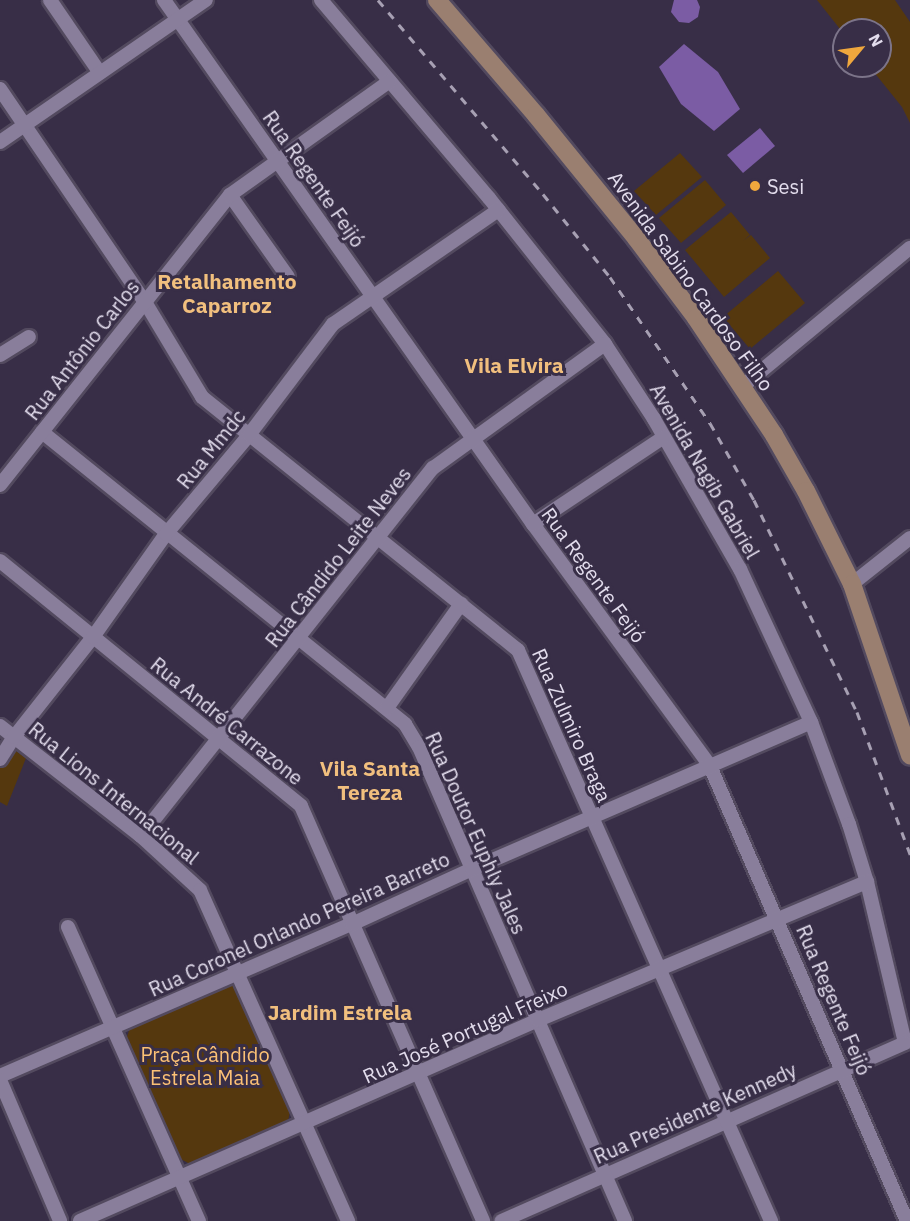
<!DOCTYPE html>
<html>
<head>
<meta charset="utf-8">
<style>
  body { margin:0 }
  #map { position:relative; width:910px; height:1221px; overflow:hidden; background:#382e47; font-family:"IBM Plex Sans",sans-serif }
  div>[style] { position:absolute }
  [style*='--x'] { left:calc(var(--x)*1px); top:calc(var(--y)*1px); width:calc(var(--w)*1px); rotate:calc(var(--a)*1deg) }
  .green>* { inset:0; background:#55380e }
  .water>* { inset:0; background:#7b5ca4 }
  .roads { filter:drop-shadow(2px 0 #534a5f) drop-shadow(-2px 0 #534a5f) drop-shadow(0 2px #534a5f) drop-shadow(0 -2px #534a5f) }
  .minor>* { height:14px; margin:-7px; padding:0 7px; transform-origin:7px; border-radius:7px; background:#897e9b }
  .secondary>* { height:18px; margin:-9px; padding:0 9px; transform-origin:9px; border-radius:9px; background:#9a7f70 }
  .rail>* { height:3px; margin-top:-1.5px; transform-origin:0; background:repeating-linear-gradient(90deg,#a7a0b3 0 8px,transparent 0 16px) }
  .dots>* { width:16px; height:16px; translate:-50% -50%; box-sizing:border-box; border:3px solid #382e47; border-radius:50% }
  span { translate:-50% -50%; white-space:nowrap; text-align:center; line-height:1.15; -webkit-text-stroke:6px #382e47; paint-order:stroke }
  .street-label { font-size:20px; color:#e3dded }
  .poi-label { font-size:20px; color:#e3dded }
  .left { translate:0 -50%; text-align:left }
  .park-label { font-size:20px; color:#fcc175 }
  .neighbourhood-label { font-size:21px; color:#f1bf7e; font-weight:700 }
  .north { position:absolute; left:832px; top:18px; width:60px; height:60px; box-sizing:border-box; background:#382e47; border:2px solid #7c7489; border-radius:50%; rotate:61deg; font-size:16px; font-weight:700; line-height:24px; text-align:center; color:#e3dded }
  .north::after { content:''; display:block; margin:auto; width:21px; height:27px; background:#efa73d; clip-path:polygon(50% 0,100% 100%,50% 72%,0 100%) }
</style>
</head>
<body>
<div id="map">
  <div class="green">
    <div style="clip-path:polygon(817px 0,895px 0,910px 22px,910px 123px,902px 107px,869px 66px,880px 66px,880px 30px,844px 30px,844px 34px)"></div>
    <div style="clip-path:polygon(680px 153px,702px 177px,656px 215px,634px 191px)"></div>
    <div style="clip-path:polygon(705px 180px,726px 205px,681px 243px,659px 218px)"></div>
    <div style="clip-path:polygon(731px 212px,750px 235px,743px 241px,751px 235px,770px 258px,724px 297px,685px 250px)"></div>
    <div style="clip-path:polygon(778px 271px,805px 303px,750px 349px,723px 317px)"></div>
    <div style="clip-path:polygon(13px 749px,26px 758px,7px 806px,0 802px,0 768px)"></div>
    <div style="clip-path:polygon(226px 983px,233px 985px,290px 1112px,288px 1121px,190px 1164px,179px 1158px,127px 1037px,131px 1024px)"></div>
  </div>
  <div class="water">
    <div style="clip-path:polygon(674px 0,697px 0,700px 7px,698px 17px,689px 23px,679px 22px,671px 12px)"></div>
    <div style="clip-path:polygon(684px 44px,718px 72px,740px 109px,714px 131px,681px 104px,659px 67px)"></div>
    <div style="clip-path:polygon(760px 128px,775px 146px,743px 173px,727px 155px)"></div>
  </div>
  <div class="roads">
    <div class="minor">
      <div style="--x:50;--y:0;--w:88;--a:55.6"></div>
      <div style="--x:164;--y:0;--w:641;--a:54.85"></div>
      <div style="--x:533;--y:524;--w:300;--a:53.8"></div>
      <div style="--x:710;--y:766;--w:496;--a:66.6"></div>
      <div style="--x:321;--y:0;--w:260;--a:49.7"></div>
      <div style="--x:489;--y:198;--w:186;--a:51.5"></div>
      <div style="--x:605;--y:344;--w:90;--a:56.8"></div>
      <div style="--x:654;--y:419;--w:173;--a:60.2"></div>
      <div style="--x:740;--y:569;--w:169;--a:65.1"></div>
      <div style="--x:811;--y:722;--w:109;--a:69.6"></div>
      <div style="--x:849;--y:824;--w:61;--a:72.8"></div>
      <div style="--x:867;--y:882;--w:165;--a:76.7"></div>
      <div style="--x:905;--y:1043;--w:441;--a:156.2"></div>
      <div style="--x:0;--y:89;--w:258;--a:55.8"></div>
      <div style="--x:145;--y:302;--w:111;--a:59"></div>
      <div style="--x:202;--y:397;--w:405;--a:38.7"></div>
      <div style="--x:518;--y:650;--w:625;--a:66.1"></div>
      <div style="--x:0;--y:142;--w:250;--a:-34.6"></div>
      <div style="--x:230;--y:195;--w:100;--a:54.7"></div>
      <div style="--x:0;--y:355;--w:34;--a:-32"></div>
      <div style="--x:743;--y:386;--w:217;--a:-39.6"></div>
      <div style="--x:42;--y:432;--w:466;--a:38.8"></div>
      <div style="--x:405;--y:724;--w:27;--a:59"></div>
      <div style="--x:419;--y:747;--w:517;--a:66.51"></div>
      <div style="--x:0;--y:485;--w:370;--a:-51.6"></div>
      <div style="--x:230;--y:195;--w:196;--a:-35.5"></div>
      <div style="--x:533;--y:524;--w:157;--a:-33.6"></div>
      <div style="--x:0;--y:561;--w:388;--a:39.1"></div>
      <div style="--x:301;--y:806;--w:453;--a:66.3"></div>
      <div style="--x:852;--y:584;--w:74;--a:-38.4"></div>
      <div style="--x:387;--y:708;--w:128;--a:-54.6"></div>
      <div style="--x:0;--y:726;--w:179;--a:38"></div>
      <div style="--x:141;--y:836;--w:80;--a:42.5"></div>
      <div style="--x:200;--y:890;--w:363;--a:65.9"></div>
      <div style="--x:0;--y:759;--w:26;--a:-58"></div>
      <div style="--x:14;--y:737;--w:127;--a:-51.7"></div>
      <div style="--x:93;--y:637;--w:126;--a:-54.7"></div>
      <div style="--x:166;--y:534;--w:129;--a:-50"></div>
      <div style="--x:249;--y:435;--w:139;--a:-52.9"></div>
      <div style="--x:333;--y:324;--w:201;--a:-34.6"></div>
      <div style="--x:141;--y:836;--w:470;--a:-51.6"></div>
      <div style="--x:433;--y:468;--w:212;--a:-35.8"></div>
      <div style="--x:68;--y:927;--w:322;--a:66"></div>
      <div style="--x:0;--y:1076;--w:383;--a:-23.4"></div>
      <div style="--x:352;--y:924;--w:132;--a:-24.6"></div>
      <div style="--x:472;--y:869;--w:369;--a:-23.4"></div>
      <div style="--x:0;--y:1080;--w:153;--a:66.9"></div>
      <div style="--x:80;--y:1221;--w:500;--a:-23.69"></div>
      <div style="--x:538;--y:1020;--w:357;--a:-22.8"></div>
    </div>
    <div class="secondary">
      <div style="--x:437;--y:0;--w:152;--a:49.3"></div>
      <div style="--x:536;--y:115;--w:159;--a:50.9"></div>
      <div style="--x:636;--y:238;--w:100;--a:53.1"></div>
      <div style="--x:696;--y:318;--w:141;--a:56.3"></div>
      <div style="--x:774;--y:435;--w:64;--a:60.3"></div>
      <div style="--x:806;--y:491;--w:104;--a:63.7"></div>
      <div style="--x:852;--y:584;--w:181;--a:71.3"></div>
    </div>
  </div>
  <div class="rail">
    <div style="--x:378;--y:0;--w:255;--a:49.6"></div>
    <div style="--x:543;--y:194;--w:107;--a:51.1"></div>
    <div style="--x:610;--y:277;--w:177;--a:55.6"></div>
    <div style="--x:710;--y:423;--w:89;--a:60.3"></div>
    <div style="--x:754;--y:500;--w:236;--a:64.1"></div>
    <div style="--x:857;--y:712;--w:152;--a:69.5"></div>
  </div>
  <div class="dots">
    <div style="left:755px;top:186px;background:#efa73d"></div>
  </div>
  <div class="street-label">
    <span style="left:314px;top:179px;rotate:55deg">Rua Regente Feijó</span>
    <span style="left:691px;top:281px;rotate:54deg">Avenida Sabino Cardoso Filho</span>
    <span style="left:82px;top:350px;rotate:-52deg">Rua Antônio Carlos</span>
    <span style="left:211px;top:449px;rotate:-51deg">Rua Mmdc</span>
    <span style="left:705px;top:471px;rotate:60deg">Avenida Nagib Gabriel</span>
    <span style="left:338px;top:557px;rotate:-52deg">Rua Cândido Leite Neves</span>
    <span style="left:594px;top:575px;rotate:54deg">Rua Regente Feijó</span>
    <span style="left:227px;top:721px;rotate:39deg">Rua André Carrazone</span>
    <span style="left:572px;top:725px;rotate:66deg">Rua Zulmiro Braga</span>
    <span style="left:114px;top:793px;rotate:39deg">Rua Lions Internacional</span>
    <span style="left:476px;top:833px;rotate:66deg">Rua Doutor Euphly Jales</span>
    <span style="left:299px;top:924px;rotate:-24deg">Rua Coronel Orlando Pereira Barreto</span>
    <span style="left:834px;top:1000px;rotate:67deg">Rua Regente Feijó</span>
    <span style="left:465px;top:1032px;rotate:-24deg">Rua José Portugal Freixo</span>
    <span style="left:695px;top:1113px;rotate:-24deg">Rua Presidente Kennedy</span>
  </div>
  <div class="poi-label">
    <span class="left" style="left:767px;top:186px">Sesi</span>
  </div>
  <div class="park-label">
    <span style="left:205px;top:1066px">Praça Cândido<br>Estrela Maia</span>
  </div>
  <div class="neighbourhood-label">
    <span style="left:227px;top:293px">Retalhamento<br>Caparroz</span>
    <span style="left:514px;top:365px">Vila Elvira</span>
    <span style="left:370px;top:780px">Vila Santa<br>Tereza</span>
    <span style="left:340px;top:1012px">Jardim Estrela</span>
  </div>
  <div class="north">N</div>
</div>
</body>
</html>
